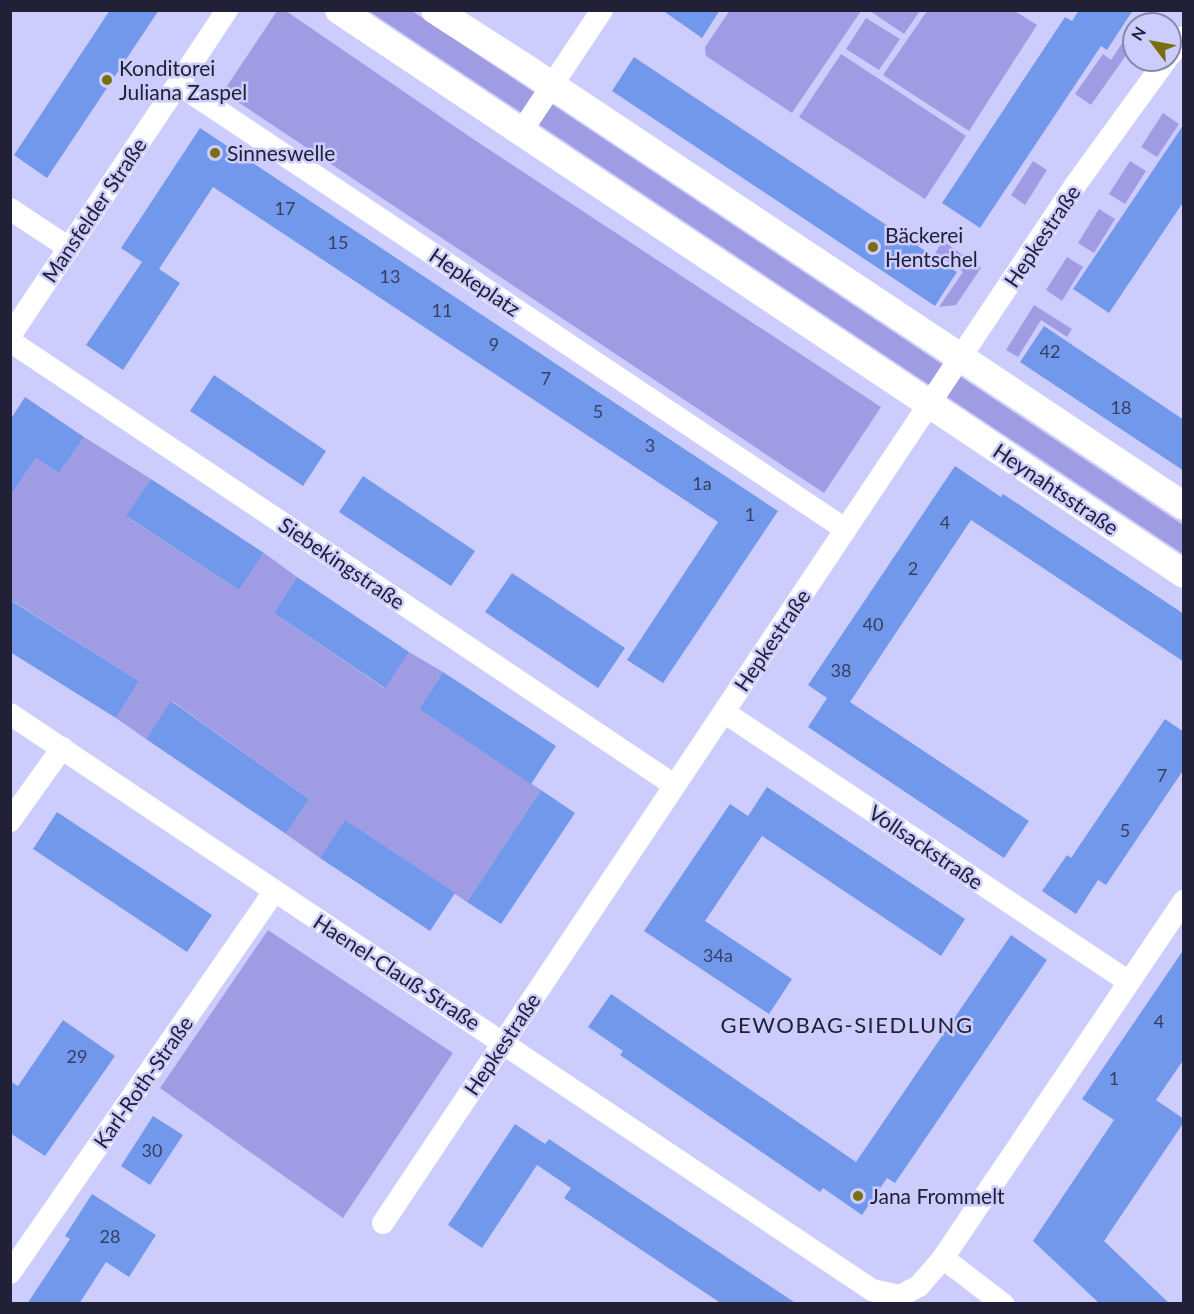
<!DOCTYPE html>
<html>
<head>
<meta charset="utf-8">
<style>
  body { margin:0 }
  #map { position:relative; width:1194px; height:1314px; overflow:hidden; background:#cdcdfd; font-family:Lato,sans-serif }
  div>[style] { position:absolute }
  [style*='--x'] { left:calc(var(--x)*1px); top:calc(var(--y)*1px); width:calc(var(--w)*1px); rotate:calc(var(--a)*1deg) }
  .green>* { inset:0; background:#9f9ce4 }
  .building>* { inset:0; background:#7298ec }
  .minor>* { height:22px; margin:-11px; padding:0 11px; transform-origin:11px; border-radius:11px; background:#fff }
  .tertiary>* { height:28px; margin:-14px; padding:0 14px; transform-origin:14px; border-radius:14px; background:#fff }
  .dots>* { width:16px; height:16px; translate:-50% -50%; box-sizing:border-box; border:3px solid #cdcdfd; border-radius:50% }
  span { translate:-50% -50%; white-space:nowrap; text-align:center; line-height:1.15; -webkit-text-stroke:5px #cdcdfd; paint-order:stroke }
  .number-label { font-size:18px; color:#353e64 }
  .number-label span { -webkit-text-stroke-width:0 }
  .poi-label { font-size:21px; color:#212036 }
  .left { translate:0 -50%; text-align:left }
  .street-label { font-size:21px; color:#212036 }
  .neighbourhood-label { font-size:22px; color:#212036; letter-spacing:1.5px }
  .frame { position:absolute; inset:0; border:12px solid #212036; pointer-events:none }
  .north { position:absolute; left:1122px; top:12px; width:60px; height:60px; box-sizing:border-box; background:#cdcdfd; border:2px solid #8888ad; border-radius:50%; rotate:302deg; font-size:16px; font-weight:700; line-height:24px; text-align:center; color:#212036 }
  .north::after { content:''; display:block; margin:auto; width:21px; height:27px; background:#777010; clip-path:polygon(50% 0,100% 100%,50% 72%,0 100%) }
</style>
</head>
<body>
<div id="map">
  <div class="green">
    <div style="clip-path:polygon(730px 10px,860px 10px,861px 11px,792px 113px,706px 56px,705px 47px)"></div>
    <div style="clip-path:polygon(277px 11px,286px 11px,476px 141px,881px 407px,824px 493px,223px 92px)"></div>
    <div style="clip-path:polygon(369px 11px,412px 11px,1183px 525px,1183px 554px)"></div>
    <div style="clip-path:polygon(870px 11px,920px 11px,904px 34px)"></div>
    <div style="clip-path:polygon(927px 11px,1015px 11px,1037px 25px,969px 131px,883px 75px)"></div>
    <div style="clip-path:polygon(866px 18px,900px 39px,879px 70px,846px 49px)"></div>
    <div style="clip-path:polygon(1134px 25px,1134px 44px,1091px 105px,1075px 94px,1103px 54px,1111px 60px)"></div>
    <div style="clip-path:polygon(841px 54px,966px 136px,925px 199px,799px 117px)"></div>
    <div style="clip-path:polygon(1163px 113px,1179px 124px,1157px 157px,1141px 147px)"></div>
    <div style="clip-path:polygon(1033px 161px,1047px 170px,1025px 205px,1011px 195px)"></div>
    <div style="clip-path:polygon(1130px 161px,1146px 171px,1125px 204px,1109px 194px)"></div>
    <div style="clip-path:polygon(1099px 209px,1115px 219px,1094px 253px,1078px 243px)"></div>
    <div style="clip-path:polygon(943px 241px,981px 268px,956px 305px,939px 307px,963px 272px,935px 253px)"></div>
    <div style="clip-path:polygon(1067px 257px,1083px 267px,1062px 301px,1046px 290px)"></div>
    <div style="clip-path:polygon(1034px 305px,1072px 329px,1067px 337px,1041px 320px,1018px 357px,1006px 350px)"></div>
    <div style="clip-path:polygon(84px 437px,151px 479px,127px 517px,239px 590px,264px 553px,297px 577px,274px 613px,384px 688px,409px 652px,443px 672px,419px 709px,541px 790px,467px 902px,345px 821px,320px 858px,286px 834px,309px 799px,172px 701px,146px 739px,116px 718px,139px 681px,11px 600px,10px 496px,36px 458px,59px 473px)"></div>
    <div style="clip-path:polygon(268px 930px,453px 1053px,343px 1218px,160px 1088px)"></div>
  </div>
  <div class="building">
    <div style="clip-path:polygon(110px 10px,159px 10px,47px 178px,14px 155px)"></div>
    <div style="clip-path:polygon(662px 10px,720px 10px,702px 38px)"></div>
    <div style="clip-path:polygon(1079px 10px,1133px 10px,1107px 50px,1101px 46px,980px 228px,942px 203px,1065px 17px,1072px 21px)"></div>
    <div style="clip-path:polygon(634px 57px,957px 272px,935px 306px,612px 91px)"></div>
    <div style="clip-path:polygon(1184px 124px,1184px 201px,1109px 313px,1073px 289px)"></div>
    <div style="clip-path:polygon(200px 128px,778px 511px,663px 683px,627px 660px,718px 522px,213px 187px,159px 269px,180px 283px,123px 370px,86px 345px,142px 262px,121px 248px)"></div>
    <div style="clip-path:polygon(1044px 326px,1184px 420px,1184px 471px,1020px 362px)"></div>
    <div style="clip-path:polygon(214px 375px,326px 451px,303px 486px,190px 411px)"></div>
    <div style="clip-path:polygon(25px 397px,84px 437px,59px 473px,36px 458px,10px 496px,10px 420px)"></div>
    <div style="clip-path:polygon(955px 466px,1001px 497px,1003px 494px,1184px 614px,1184px 662px,971px 520px,850px 702px,1029px 821px,1004px 858px,808px 727px,827px 698px,808px 685px)"></div>
    <div style="clip-path:polygon(363px 476px,475px 551px,451px 586px,339px 512px)"></div>
    <div style="clip-path:polygon(151px 479px,264px 553px,239px 590px,126px 516px)"></div>
    <div style="clip-path:polygon(512px 573px,625px 648px,598px 688px,485px 612px)"></div>
    <div style="clip-path:polygon(297px 577px,409px 652px,385px 688px,274px 613px)"></div>
    <div style="clip-path:polygon(10px 600px,139px 681px,116px 718px,10px 652px)"></div>
    <div style="clip-path:polygon(443px 672px,556px 746px,531px 784px,419px 709px)"></div>
    <div style="clip-path:polygon(171px 701px,309px 799px,286px 834px,146px 739px)"></div>
    <div style="clip-path:polygon(1165px 719px,1184px 732px,1184px 769px,1106px 885px,1098px 880px,1076px 914px,1042px 891px,1067px 855px,1071px 858px)"></div>
    <div style="clip-path:polygon(767px 787px,965px 919px,941px 956px,762px 836px,705px 921px,792px 979px,769px 1014px,644px 931px,730px 804px,748px 816px)"></div>
    <div style="clip-path:polygon(541px 790px,575px 813px,501px 924px,467px 902px)"></div>
    <div style="clip-path:polygon(57px 812px,212px 915px,187px 952px,33px 849px)"></div>
    <div style="clip-path:polygon(345px 820px,455px 893px,430px 931px,320px 858px)"></div>
    <div style="clip-path:polygon(1011px 935px,1047px 960px,895px 1183px,887px 1178px,862px 1215px,823px 1188px,820px 1192px,620px 1055px,623px 1051px,588px 1027px,611px 994px,856px 1162px)"></div>
    <div style="clip-path:polygon(1184px 949px,1184px 1059px,1156px 1100px,1184px 1119px,1184px 1122px,1104px 1241px,1170px 1304px,1100px 1304px,1033px 1241px,1114px 1120px,1082px 1099px)"></div>
    <div style="clip-path:polygon(63px 1020px,115px 1056px,45px 1156px,10px 1133px,10px 1081px,18px 1086px)"></div>
    <div style="clip-path:polygon(153px 1116px,183px 1135px,150px 1185px,121px 1166px)"></div>
    <div style="clip-path:polygon(515px 1124px,545px 1144px,549px 1139px,797px 1304px,722px 1304px,564px 1198px,571px 1188px,537px 1165px,482px 1248px,448px 1225px)"></div>
    <div style="clip-path:polygon(92px 1194px,156px 1235px,129px 1277px,106px 1262px,79px 1304px,27px 1304px,70px 1239px,65px 1236px)"></div>
  </div>
  <div class="minor">
    <div style="--x:227;--y:10;--w:89;--a:123.5"></div>
    <div style="--x:178;--y:84;--w:802;--a:33.71"></div>
    <div style="--x:1170;--y:55;--w:23;--a:-52"></div>
    <div style="--x:521;--y:132;--w:146;--a:-56.4"></div>
    <div style="--x:10;--y:209;--w:71;--a:33.5"></div>
    <div style="--x:10;--y:336;--w:303;--a:-56.3"></div>
    <div style="--x:10;--y:341;--w:799;--a:33.77"></div>
    <div style="--x:724;--y:712;--w:487;--a:33.7"></div>
    <div style="--x:10;--y:714;--w:1037;--a:33.75"></div>
    <div style="--x:872;--y:1290;--w:29;--a:12"></div>
    <div style="--x:900;--y:1296;--w:21;--a:-28"></div>
    <div style="--x:919;--y:1286;--w:37;--a:-49"></div>
    <div style="--x:943;--y:1258;--w:431;--a:-56"></div>
    <div style="--x:10;--y:821;--w:90;--a:-54.5"></div>
    <div style="--x:383;--y:1223;--w:1249;--a:-56.3"></div>
    <div style="--x:1076;--y:184;--w:153;--a:-54"></div>
    <div style="--x:943;--y:1258;--w:76;--a:37.5"></div>
    <div style="--x:10;--y:1273;--w:465;--a:-55.3"></div>
  </div>
  <div class="tertiary">
    <div style="--x:339;--y:10;--w:1016;--a:33.72"></div>
    <div style="--x:435;--y:10;--w:102;--a:32.6"></div>
    <div style="--x:521;--y:65;--w:796;--a:33.63"></div>
  </div>
  <div class="dots">
    <div style="left:107px;top:80px;background:#777010"></div>
    <div style="left:215px;top:153px;background:#777010"></div>
    <div style="left:873px;top:247px;background:#777010"></div>
    <div style="left:858px;top:1196px;background:#777010"></div>
  </div>
  <div class="number-label">
    <span style="left:285px;top:208px">17</span>
    <span style="left:338px;top:242px">15</span>
    <span style="left:390px;top:276px">13</span>
    <span style="left:442px;top:310px">11</span>
    <span style="left:494px;top:344px">9</span>
    <span style="left:1050px;top:351px">42</span>
    <span style="left:546px;top:378px">7</span>
    <span style="left:1121px;top:407px">18</span>
    <span style="left:598px;top:411px">5</span>
    <span style="left:650px;top:445px">3</span>
    <span style="left:702px;top:483px">1a</span>
    <span style="left:750px;top:514px">1</span>
    <span style="left:945px;top:522px">4</span>
    <span style="left:913px;top:568px">2</span>
    <span style="left:873px;top:624px">40</span>
    <span style="left:841px;top:670px">38</span>
    <span style="left:1162px;top:775px">7</span>
    <span style="left:1125px;top:830px">5</span>
    <span style="left:718px;top:955px">34a</span>
    <span style="left:1159px;top:1021px">4</span>
    <span style="left:77px;top:1056px">29</span>
    <span style="left:1114px;top:1078px">1</span>
    <span style="left:152px;top:1150px">30</span>
    <span style="left:110px;top:1236px">28</span>
  </div>
  <div class="poi-label">
    <span class="left" style="left:119px;top:80px">Konditorei<br>Juliana Zaspel</span>
    <span class="left" style="left:227px;top:153px">Sinneswelle</span>
    <span class="left" style="left:885px;top:247px">Bäckerei<br>Hentschel</span>
    <span class="left" style="left:870px;top:1196px">Jana Frommelt</span>
  </div>
  <div class="street-label">
    <span style="left:94px;top:210px;rotate:-56deg">Mansfelder Straße</span>
    <span style="left:1042px;top:236px;rotate:-56deg">Hepkestraße</span>
    <span style="left:475px;top:282px;rotate:34deg">Hepkeplatz</span>
    <span style="left:1056px;top:489px;rotate:34deg">Heynahtsstraße</span>
    <span style="left:342px;top:563px;rotate:34deg">Siebekingstraße</span>
    <span style="left:772px;top:640px;rotate:-56deg">Hepkestraße</span>
    <span style="left:926px;top:847px;rotate:34deg">Vollsackstraße</span>
    <span style="left:397px;top:972px;rotate:33deg">Haenel-Clauß-Straße</span>
    <span style="left:502px;top:1044px;rotate:-56deg">Hepkestraße</span>
    <span style="left:143px;top:1082px;rotate:-55deg">Karl-Roth-Straße</span>
  </div>
  <div class="neighbourhood-label">
    <span style="left:847px;top:1025px">GEWOBAG-SIEDLUNG</span>
  </div>
  <div class="frame"></div>
  <div class="north">N</div>
</div>
</body>
</html>
